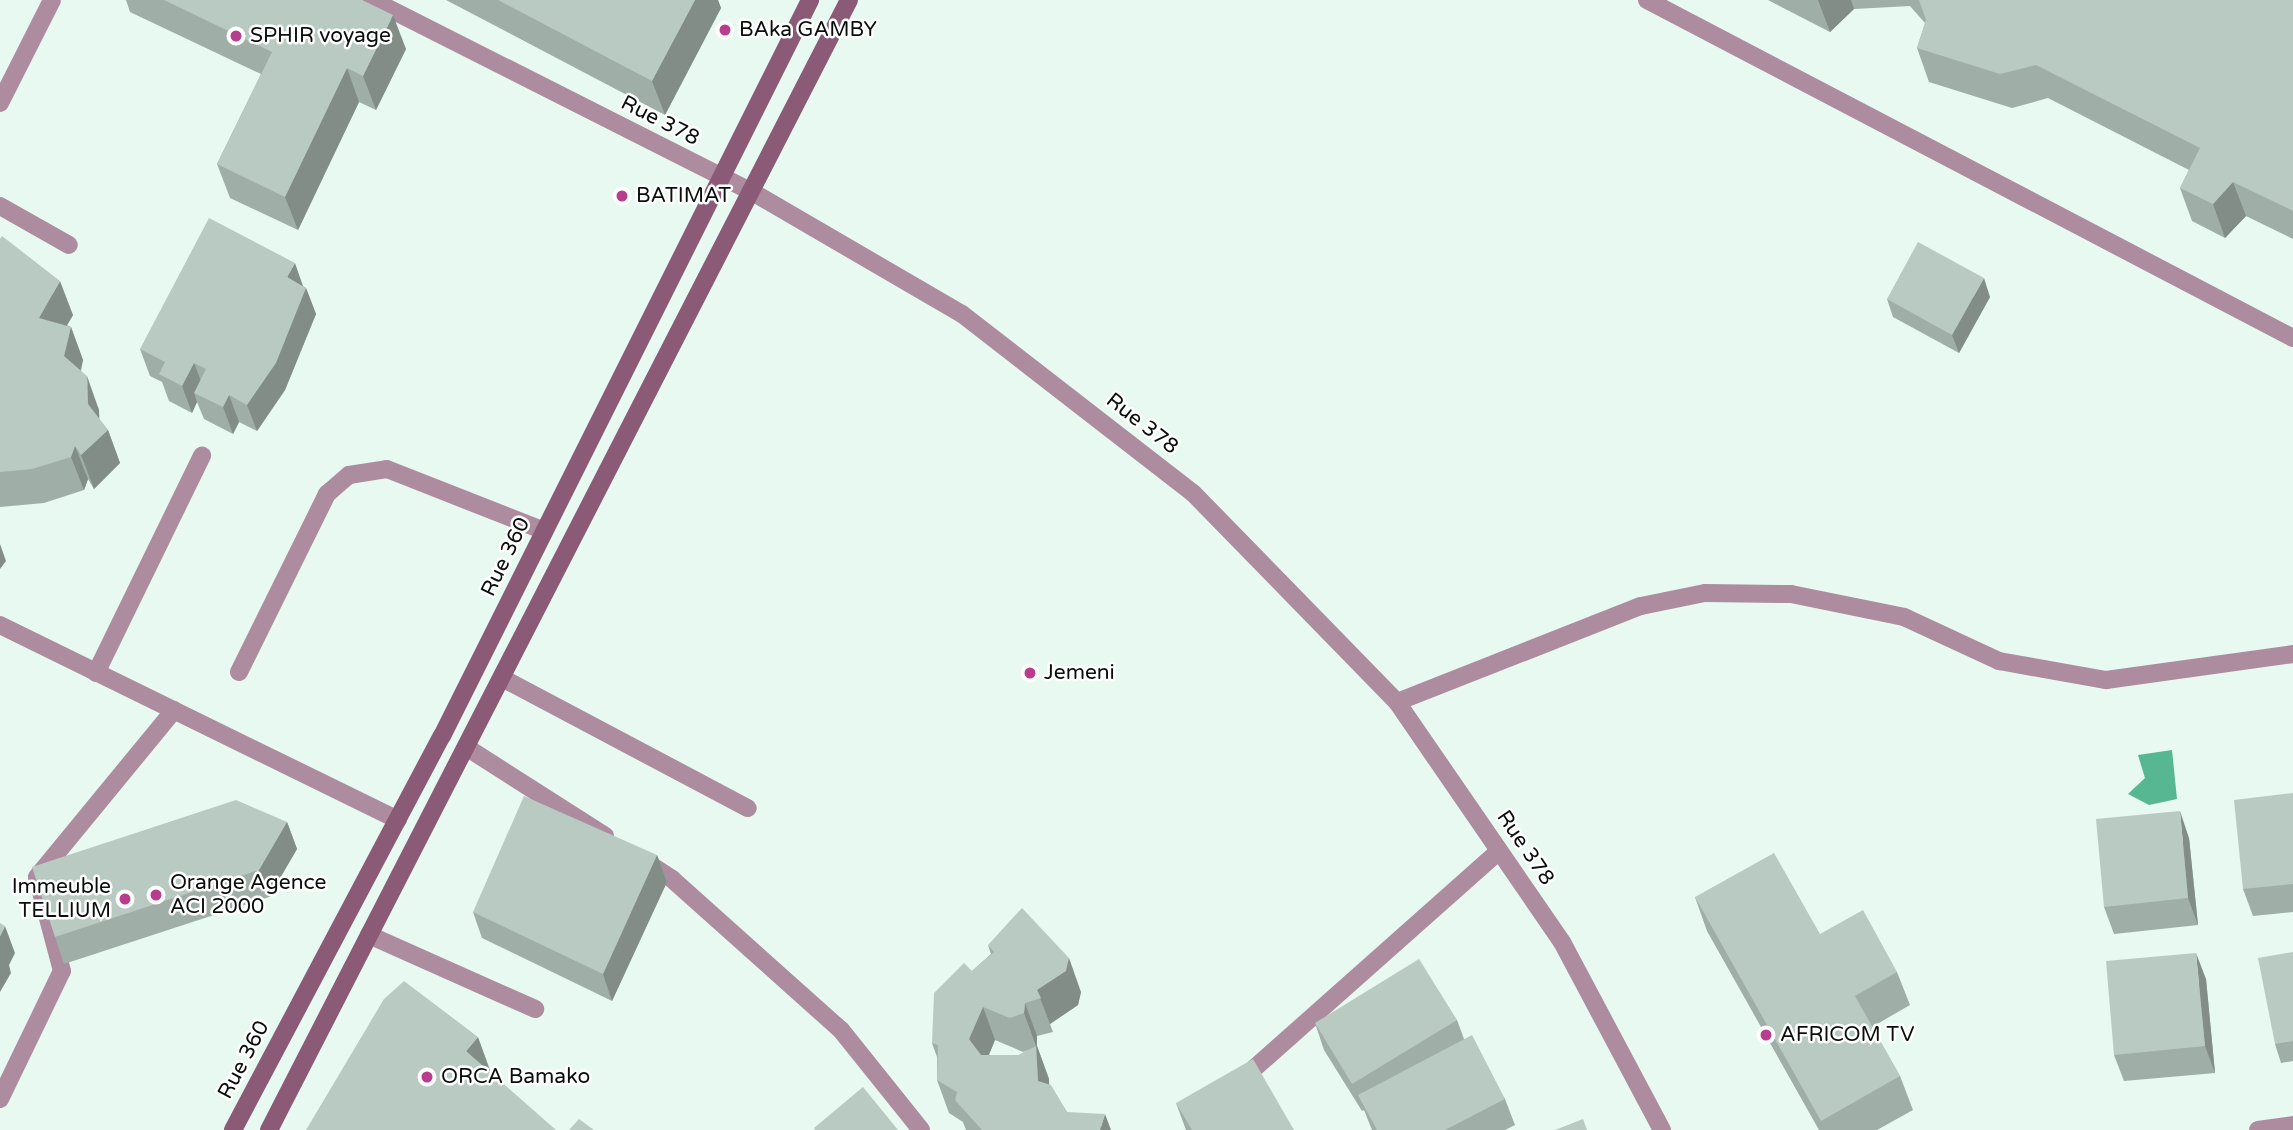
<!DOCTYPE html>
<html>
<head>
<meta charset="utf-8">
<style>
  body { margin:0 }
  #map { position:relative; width:2293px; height:1130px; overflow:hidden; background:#e7f9f1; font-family:"Varela Round",sans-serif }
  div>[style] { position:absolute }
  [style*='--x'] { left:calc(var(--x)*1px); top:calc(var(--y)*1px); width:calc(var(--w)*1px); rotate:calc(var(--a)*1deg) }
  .water>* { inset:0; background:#56b792 }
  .lane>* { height:18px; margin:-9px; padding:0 9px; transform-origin:9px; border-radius:9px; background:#ae8c9f }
  .street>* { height:18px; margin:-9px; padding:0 9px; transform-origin:9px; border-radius:9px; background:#ae8c9f }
  .secondary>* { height:18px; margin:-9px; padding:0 9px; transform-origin:9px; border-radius:9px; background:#8a5a76 }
  .wall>* { inset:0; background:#9faea7 }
  .shaded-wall>* { inset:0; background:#828d88 }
  .building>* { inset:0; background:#b9cac2 }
  .dots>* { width:19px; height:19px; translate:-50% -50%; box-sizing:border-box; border:4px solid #fff; border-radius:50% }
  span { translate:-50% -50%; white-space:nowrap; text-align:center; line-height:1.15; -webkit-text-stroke:5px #fff; paint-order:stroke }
  .poi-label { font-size:21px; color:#090e0c }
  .left { translate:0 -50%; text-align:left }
  .right { translate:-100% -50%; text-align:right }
  .street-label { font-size:21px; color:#090e0c }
</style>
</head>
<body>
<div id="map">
  <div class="water">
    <div style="clip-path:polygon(2172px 750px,2177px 799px,2149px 805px,2128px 794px,2145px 778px,2138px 755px)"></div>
  </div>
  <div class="lane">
    <div style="--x:1647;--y:0;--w:729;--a:27.62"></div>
    <div style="--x:0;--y:206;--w:79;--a:29.5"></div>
    <div style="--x:239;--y:672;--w:199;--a:-63.7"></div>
    <div style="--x:327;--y:494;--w:29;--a:-41"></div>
    <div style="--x:349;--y:475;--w:38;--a:-9"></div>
    <div style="--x:387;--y:469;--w:169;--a:21.5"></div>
    <div style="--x:96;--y:673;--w:242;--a:-64"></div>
    <div style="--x:502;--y:678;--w:278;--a:27.9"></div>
    <div style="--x:369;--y:935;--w:182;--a:24"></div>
    <div style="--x:0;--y:1099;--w:142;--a:-64.2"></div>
    <div style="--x:62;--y:971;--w:97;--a:-104.9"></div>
    <div style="--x:37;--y:877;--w:216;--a:-50.6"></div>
  </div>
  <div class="street">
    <div style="--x:372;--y:0;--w:428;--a:26.8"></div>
    <div style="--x:754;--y:193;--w:241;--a:30.2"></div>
    <div style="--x:962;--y:314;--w:292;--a:37.8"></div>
    <div style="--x:1193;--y:493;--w:292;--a:45.7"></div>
    <div style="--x:1397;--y:702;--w:291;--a:55.5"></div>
    <div style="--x:1562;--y:942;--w:213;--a:62"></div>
    <div style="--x:0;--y:103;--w:115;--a:-63.2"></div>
    <div style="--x:0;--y:625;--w:443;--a:26.1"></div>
    <div style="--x:1397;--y:702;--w:262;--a:-21.5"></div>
    <div style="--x:1641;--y:606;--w:65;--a:-11.5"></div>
    <div style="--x:1705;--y:593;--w:86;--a:0.7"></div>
    <div style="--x:1791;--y:594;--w:115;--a:11.5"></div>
    <div style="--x:1904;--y:617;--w:105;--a:24.9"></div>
    <div style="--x:1999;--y:661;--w:109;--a:10.1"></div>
    <div style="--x:2106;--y:680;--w:189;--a:-7.9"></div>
    <div style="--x:466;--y:747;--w:165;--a:32.6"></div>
    <div style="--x:643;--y:860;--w:35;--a:33"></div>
    <div style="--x:672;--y:879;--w:227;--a:41.8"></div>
    <div style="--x:841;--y:1030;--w:128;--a:51.3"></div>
    <div style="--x:1240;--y:1081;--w:346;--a:-41.6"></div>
    <div style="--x:2258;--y:1130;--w:35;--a:-8"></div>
  </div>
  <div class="secondary">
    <div style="--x:233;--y:1130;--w:446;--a:-62.1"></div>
    <div style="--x:442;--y:736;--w:823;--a:-63.43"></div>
    <div style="--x:269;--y:1130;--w:1270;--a:-62.83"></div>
  </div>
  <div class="wall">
    <div style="clip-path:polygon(126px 0,362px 0,406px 49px,376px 110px,359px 102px,298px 230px,230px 198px,217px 164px,261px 74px,130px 12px)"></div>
    <div style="clip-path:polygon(446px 0,718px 0,721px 8px,665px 115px)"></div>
    <div style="clip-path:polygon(1768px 0,2293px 0,2293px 239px,2246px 216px,2225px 238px,2192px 221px,2180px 188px,2189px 170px,2048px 98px,2012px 108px,1929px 82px,1917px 48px,1925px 23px,1910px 6px,1854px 9px,1830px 32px)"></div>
    <div style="clip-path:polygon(0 239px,73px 315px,67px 325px,71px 327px,83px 360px,81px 371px,99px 410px,99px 419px,108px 430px,120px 463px,94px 489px,88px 479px,84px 490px,44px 503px,0 507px)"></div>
    <div style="clip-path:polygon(303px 286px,306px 288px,316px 314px,285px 390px,257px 431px,239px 422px,233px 434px,204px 419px,197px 402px,192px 413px,169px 401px,162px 382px,150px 376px,140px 349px)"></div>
    <div style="clip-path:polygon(1990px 297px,1959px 353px,1893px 317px,1887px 299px)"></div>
    <div style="clip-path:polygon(2293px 793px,2293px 912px,2253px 916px,2243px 889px)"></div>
    <div style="clip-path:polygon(287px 822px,297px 849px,269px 897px,64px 964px,55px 937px)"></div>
    <div style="clip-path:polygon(2189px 838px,2198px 925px,2114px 934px,2104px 907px)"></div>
    <div style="clip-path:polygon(657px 855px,667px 882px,612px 1001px,482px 938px,473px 912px)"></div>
    <div style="clip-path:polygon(1695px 897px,1820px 934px,1897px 972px,1910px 1005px,1872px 1027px,1900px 1076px,1913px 1110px,1877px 1130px,1819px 1130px,1707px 931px)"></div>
    <div style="clip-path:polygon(evenodd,988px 945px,1081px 992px,1078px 1005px,1050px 1024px,1053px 1032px,1037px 1036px,1037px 1046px,1049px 1079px,1049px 1084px,1067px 1112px,1111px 1130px,966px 1130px,963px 1122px,949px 1113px,937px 1080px,937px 1057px,932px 1043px,972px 971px,991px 954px,988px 945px,995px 1040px,1023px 1052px,1030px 1049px,1019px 1055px,989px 1055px,995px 1040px)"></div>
    <div style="clip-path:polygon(2293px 952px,2293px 1061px,2281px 1063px,2275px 1044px)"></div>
    <div style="clip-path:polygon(2206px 979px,2215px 1073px,2124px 1081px,2114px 1055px)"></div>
    <div style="clip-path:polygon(1457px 1020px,1464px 1039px,1505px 1099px,1515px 1125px,1505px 1130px,1372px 1130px,1364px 1110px,1362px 1111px,1324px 1050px,1315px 1023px)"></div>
    <div style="clip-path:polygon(1176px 1103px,1294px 1130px,1186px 1130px)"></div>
  </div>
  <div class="shaded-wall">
    <div style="clip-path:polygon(695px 0,718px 0,721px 8px,665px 115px,652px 81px)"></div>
    <div style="clip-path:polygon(1818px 0,1851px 0,1854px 9px,1830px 32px)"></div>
    <div style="clip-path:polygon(393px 15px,406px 49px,376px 110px,363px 76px)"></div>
    <div style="clip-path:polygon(347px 68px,359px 102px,298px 230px,285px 197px)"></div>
    <div style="clip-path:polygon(2233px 182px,2246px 216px,2225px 238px,2213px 204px)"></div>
    <div style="clip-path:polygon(295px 263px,304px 289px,287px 277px)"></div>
    <div style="clip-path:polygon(1984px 278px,1990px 297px,1959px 353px,1952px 335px)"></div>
    <div style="clip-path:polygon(60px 281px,73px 315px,52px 351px,39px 318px)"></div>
    <div style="clip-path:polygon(306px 288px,316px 314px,285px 390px,257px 431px,247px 405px)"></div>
    <div style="clip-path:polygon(71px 327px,83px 360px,76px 389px,64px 356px)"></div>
    <div style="clip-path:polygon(194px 363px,204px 389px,194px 393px,197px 402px,192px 413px,182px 386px)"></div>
    <div style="clip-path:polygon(87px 376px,99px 410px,100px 437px,88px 404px)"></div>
    <div style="clip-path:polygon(229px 395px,239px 422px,233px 434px,223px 407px)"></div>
    <div style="clip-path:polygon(108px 430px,120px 463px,94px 489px,81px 455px)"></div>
    <div style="clip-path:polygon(75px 446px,88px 479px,84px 490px,71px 457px)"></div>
    <div style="clip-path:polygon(0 544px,6px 561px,0 569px)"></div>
    <div style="clip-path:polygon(2180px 811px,2189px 838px,2198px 925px,2188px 898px)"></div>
    <div style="clip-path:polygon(287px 822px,297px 849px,269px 897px,259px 870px)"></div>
    <div style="clip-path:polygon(657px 855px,667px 882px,612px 1001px,603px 974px)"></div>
    <div style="clip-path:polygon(5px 926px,15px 953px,9px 965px,11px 973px,0 992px,0 936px)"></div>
    <div style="clip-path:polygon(2196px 953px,2206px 979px,2215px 1073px,2205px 1046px)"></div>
    <div style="clip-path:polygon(1069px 958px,1081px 992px,1078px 1005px,1050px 1024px,1037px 990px)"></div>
    <div style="clip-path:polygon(1025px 1003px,1037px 1036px,1037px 1046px,1049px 1079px,1050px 1115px,1038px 1081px,1036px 1046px,1024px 1013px)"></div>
    <div style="clip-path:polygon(983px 1007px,995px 1040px,981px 1073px,969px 1039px)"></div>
    <div style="clip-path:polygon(478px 1037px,490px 1070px,479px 1084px,466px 1051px)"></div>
    <div style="clip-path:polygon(1105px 1114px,1111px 1130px,1100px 1130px)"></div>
  </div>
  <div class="building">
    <div style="clip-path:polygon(164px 0,362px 0,393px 15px,363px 76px,347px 68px,285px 197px,217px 164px,272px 52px)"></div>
    <div style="clip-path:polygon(498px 0,695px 0,652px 81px)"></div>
    <div style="clip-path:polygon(1919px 0,2293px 0,2293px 211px,2233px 182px,2213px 204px,2180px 188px,2200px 148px,2036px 65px,2000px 74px,1917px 48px,1926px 20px)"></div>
    <div style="clip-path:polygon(209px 218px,295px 263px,287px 277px,306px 288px,276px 363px,247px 405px,229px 395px,223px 407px,194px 393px,206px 369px,194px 363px,182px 386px,159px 374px,165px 362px,140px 349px)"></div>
    <div style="clip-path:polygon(2px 236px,60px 281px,39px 318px,71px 327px,64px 356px,87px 376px,88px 404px,108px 430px,81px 455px,75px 446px,71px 457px,32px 469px,0 472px,0 239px)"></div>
    <div style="clip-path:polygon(1918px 242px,1984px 278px,1952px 335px,1887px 299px)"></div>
    <div style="clip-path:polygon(2293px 793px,2293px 884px,2243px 889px,2234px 800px)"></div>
    <div style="clip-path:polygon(524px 796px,657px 855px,603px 974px,473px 912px)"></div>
    <div style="clip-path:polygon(236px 800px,287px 822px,259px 870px,55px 937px,32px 867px)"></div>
    <div style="clip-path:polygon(2180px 811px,2188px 898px,2104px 907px,2096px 819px)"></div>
    <div style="clip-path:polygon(1774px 853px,1820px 934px,1863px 910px,1897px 972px,1855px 996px,1900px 1076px,1821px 1121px,1695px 897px)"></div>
    <div style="clip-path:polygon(1022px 908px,1069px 958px,1066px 971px,1037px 990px,1041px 998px,1025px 1003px,1024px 1013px,1010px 1018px,983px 1007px,969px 1039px,981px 1055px,1019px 1055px,1036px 1046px,1038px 1081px,1051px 1085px,1067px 1112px,1105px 1114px,1100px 1130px,982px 1130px,955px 1100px,957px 1092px,937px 1080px,938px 1045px,932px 1043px,934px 993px,964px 963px,972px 971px,994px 952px,988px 945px)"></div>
    <div style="clip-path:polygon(0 923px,5px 926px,0 936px)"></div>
    <div style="clip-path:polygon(2293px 952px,2293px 1041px,2275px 1044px,2258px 958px)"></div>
    <div style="clip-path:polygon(2196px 953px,2205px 1046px,2114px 1055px,2106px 961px)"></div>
    <div style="clip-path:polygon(1419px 959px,1457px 1020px,1352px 1084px,1315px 1023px)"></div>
    <div style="clip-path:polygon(404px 981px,478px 1037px,466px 1051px,556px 1130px,306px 1130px,384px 999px)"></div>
    <div style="clip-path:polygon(1472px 1035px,1505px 1099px,1445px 1130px,1377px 1130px,1358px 1095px)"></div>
    <div style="clip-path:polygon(1253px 1059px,1294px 1130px,1192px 1130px,1176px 1103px)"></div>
    <div style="clip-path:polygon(863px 1087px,898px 1130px,815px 1130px,814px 1128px)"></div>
    <div style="clip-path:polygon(579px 1119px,594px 1130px,569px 1130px)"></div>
    <div style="clip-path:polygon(1583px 1119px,1587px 1130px,1555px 1130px)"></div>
  </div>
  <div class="dots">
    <div style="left:725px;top:30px;background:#b83d8e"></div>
    <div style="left:236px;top:36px;background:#b83d8e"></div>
    <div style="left:622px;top:196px;background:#b83d8e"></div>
    <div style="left:1030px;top:673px;background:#b83d8e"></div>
    <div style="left:156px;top:895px;background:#b83d8e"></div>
    <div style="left:125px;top:899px;background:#b83d8e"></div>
    <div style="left:1766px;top:1035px;background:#b83d8e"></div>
    <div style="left:427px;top:1077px;background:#b83d8e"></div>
  </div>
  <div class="poi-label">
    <span class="left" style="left:739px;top:30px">BAka GAMBY</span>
    <span class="left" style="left:250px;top:36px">SPHIR voyage</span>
    <span class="left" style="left:636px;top:196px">BATIMAT</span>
    <span class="left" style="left:1044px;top:673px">Jemeni</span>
    <span class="left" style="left:170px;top:895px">Orange Agence<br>ACI 2000</span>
    <span class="right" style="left:111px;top:899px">Immeuble<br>TELLIUM</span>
    <span class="left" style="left:1780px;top:1035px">AFRICOM TV</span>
    <span class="left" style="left:441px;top:1077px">ORCA Bamako</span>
  </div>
  <div class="street-label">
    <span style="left:660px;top:121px;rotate:27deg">Rue 378</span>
    <span style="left:1142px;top:424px;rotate:38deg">Rue 378</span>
    <span style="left:506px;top:557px;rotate:-64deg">Rue 360</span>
    <span style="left:1525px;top:848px;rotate:56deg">Rue 378</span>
    <span style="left:244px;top:1060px;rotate:-62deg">Rue 360</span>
  </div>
</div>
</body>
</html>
